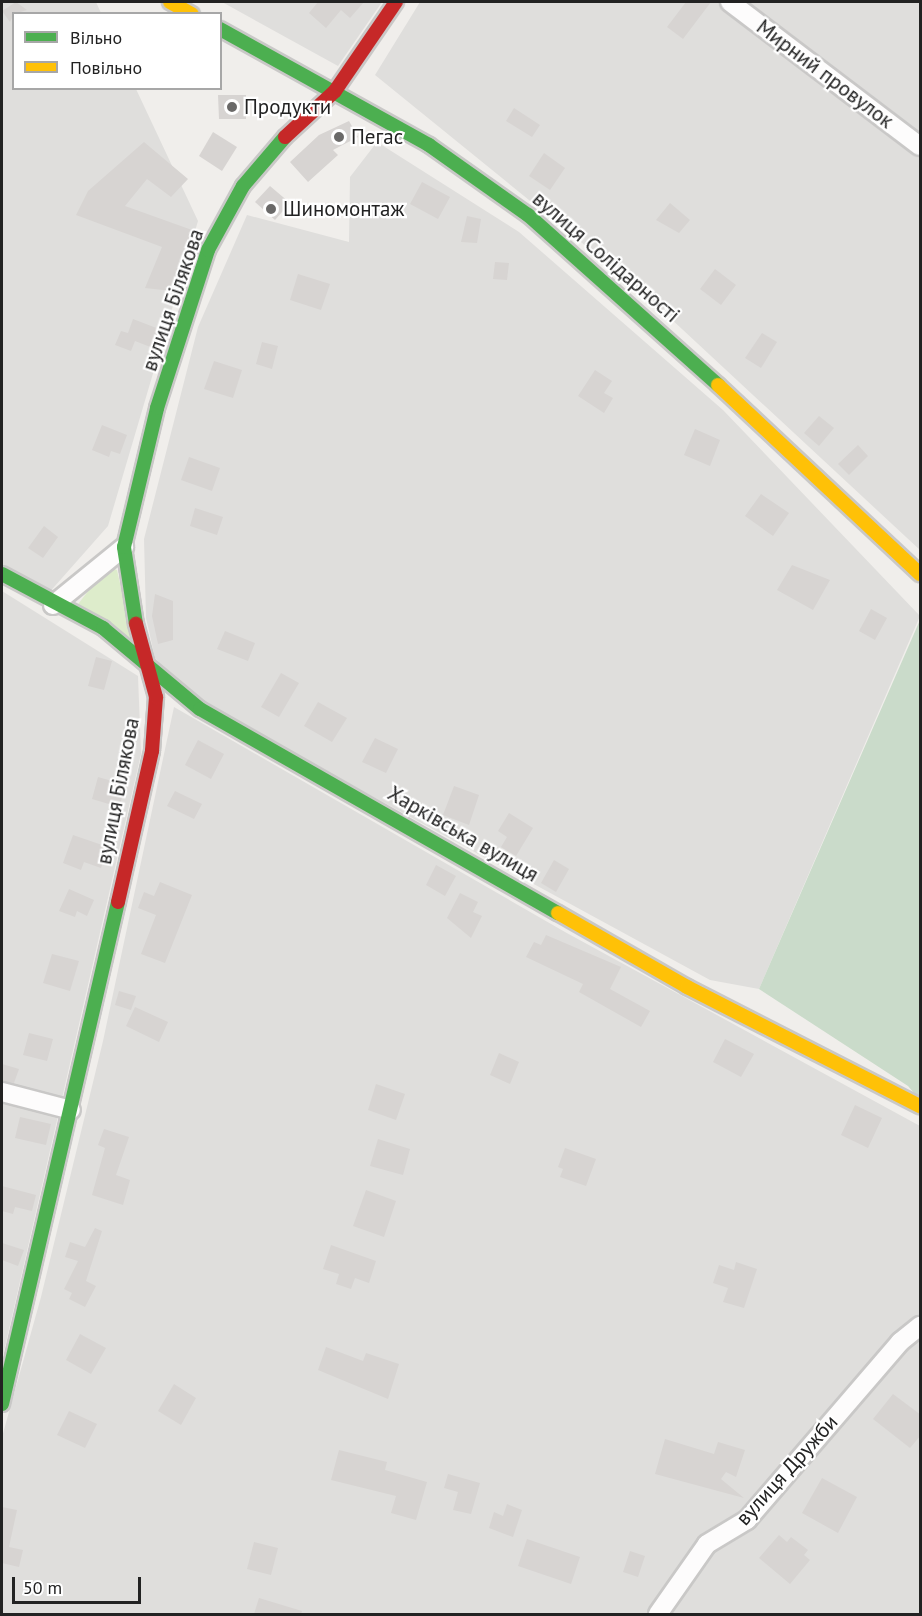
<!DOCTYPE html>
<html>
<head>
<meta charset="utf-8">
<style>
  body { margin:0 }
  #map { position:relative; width:922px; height:1616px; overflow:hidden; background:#f0eeeb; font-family:"PT Sans",sans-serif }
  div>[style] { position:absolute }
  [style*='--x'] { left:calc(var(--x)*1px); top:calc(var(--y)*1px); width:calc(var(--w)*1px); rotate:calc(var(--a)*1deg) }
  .residential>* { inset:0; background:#dfdedc }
  .grass>* { inset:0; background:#ddeccb }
  .cemetery>* { inset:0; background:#cadbca }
  .building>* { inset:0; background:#d7d4d2 }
  .roads { filter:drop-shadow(2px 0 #c9c8c7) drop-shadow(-2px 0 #c9c8c7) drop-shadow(0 2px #c9c8c7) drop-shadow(0 -2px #c9c8c7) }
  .street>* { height:18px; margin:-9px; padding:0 9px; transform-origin:9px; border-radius:9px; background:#fdfcfc }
  .fast>* { height:14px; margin:-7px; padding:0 7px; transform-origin:7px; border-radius:7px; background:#4caf50 }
  .slow>* { height:14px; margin:-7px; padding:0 7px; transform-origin:7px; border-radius:7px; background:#ffc107 }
  .jam>* { height:14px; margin:-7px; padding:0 7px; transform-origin:7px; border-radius:7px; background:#c62828 }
  .dots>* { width:16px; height:16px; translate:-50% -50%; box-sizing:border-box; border:3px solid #fff; border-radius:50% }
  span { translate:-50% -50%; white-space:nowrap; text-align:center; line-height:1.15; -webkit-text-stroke:4.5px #fff; paint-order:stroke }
  .street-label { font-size:21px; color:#222 }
  .poi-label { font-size:21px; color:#222 }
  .left { translate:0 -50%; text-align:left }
  .frame { position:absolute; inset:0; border:3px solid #222; pointer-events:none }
  .legend { position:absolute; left:12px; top:12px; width:210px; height:78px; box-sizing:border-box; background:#fff; border:2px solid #a7a7a7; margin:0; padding:8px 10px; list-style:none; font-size:18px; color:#222 }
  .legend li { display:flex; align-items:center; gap:12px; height:30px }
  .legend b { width:30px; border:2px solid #a7a7a7 }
  .scale { position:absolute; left:12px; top:1577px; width:129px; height:27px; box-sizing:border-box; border:3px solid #222; border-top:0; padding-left:8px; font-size:18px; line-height:21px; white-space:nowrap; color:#222; -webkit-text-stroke:4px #fff; paint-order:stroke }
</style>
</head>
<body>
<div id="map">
  <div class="residential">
    <div style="clip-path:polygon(2px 2px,96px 2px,101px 13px,14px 14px,14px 88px,136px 89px,198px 221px,108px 526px,47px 595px,2px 569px)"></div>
    <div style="clip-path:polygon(222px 2px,382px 2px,338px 66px)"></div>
    <div style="clip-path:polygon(420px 2px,920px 2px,920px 550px,640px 290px,375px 75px)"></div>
    <div style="clip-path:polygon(377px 142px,519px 232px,723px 410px,920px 616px,759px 989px,710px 980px,247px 728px,187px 693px,155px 658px,146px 618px,144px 539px,198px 327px,247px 215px,349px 242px,350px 177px)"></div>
    <div style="clip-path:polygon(2px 591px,138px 676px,141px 754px,2px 1360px)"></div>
    <div style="clip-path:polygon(174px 707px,565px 932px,920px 1126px,920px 1614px,2px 1614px,2px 1437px,41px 1297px,103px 1041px)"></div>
  </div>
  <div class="grass">
    <div style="clip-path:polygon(111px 568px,117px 570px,134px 645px,75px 608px,103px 572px)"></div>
  </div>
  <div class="cemetery">
    <div style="clip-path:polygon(920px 620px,920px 1100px,908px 1086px,759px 989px)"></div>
  </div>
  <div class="building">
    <div style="clip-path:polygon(16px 2px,27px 10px,14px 14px,10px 22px,2px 11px)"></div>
    <div style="clip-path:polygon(318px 2px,364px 2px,350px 18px,341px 10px,326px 28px,309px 13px)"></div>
    <div style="clip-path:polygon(686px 2px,711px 2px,683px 39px,667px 27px)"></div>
    <div style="clip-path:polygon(218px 95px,246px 95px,246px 119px,219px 119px)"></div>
    <div style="clip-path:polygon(514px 108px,540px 125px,532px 137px,506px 121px)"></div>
    <div style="clip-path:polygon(349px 121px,358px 137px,333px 150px,338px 155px,308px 182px,290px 162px,319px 135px)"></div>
    <div style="clip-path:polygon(213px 132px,237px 147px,222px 171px,199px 156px)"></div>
    <div style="clip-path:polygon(144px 142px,188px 179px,171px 197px,147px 179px,125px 206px,192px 230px,172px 291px,145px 288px,162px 247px,76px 215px,88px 191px)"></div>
    <div style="clip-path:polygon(544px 153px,565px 168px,550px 190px,529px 176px)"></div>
    <div style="clip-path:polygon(422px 182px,450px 197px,438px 219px,410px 204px)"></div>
    <div style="clip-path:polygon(270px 186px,290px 203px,275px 220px,255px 202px)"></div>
    <div style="clip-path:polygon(670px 203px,690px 220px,679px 233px,656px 220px)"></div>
    <div style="clip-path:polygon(467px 216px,481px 219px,477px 243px,461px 242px)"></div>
    <div style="clip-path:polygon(495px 262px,509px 263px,507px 280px,493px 279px)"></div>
    <div style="clip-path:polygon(715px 269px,736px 285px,721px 305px,700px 289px)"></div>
    <div style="clip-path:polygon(298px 274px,330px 284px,321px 310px,290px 300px)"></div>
    <div style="clip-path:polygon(133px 319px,159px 329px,153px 348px,135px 341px,131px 351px,115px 345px,121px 331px,128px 333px)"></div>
    <div style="clip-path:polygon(762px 333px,777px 342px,761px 368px,745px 358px)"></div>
    <div style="clip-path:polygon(262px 342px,278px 346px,272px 369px,256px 364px)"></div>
    <div style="clip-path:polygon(214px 361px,242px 370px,233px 398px,204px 389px)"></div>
    <div style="clip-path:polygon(595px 370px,612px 381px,604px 393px,613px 398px,604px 413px,578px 396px)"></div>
    <div style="clip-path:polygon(819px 416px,834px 428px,819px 446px,804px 433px)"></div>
    <div style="clip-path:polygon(102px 425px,127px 435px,120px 454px,111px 451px,109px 457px,92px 450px)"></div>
    <div style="clip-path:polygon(695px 429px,720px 440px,710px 466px,684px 455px)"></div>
    <div style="clip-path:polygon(858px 445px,868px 456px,849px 475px,838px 464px)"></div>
    <div style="clip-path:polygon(189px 457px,220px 468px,212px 491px,181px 480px)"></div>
    <div style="clip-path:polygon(761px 494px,789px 513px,773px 536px,745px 516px)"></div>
    <div style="clip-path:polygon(195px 508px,223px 517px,217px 535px,190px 526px)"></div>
    <div style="clip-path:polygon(44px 526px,58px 537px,43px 558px,28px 548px)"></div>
    <div style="clip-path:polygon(792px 565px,830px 580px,813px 610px,777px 590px)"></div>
    <div style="clip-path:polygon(155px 594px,173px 601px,173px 640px,158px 644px,152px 616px)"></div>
    <div style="clip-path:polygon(871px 609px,887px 618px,875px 640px,859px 631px)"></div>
    <div style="clip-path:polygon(225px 631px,255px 643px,248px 661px,217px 649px)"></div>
    <div style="clip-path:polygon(96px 657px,112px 661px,104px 690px,88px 686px)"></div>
    <div style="clip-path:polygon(281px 673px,299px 683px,279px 717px,261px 707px)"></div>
    <div style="clip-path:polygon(318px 702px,347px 718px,332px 742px,304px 726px)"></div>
    <div style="clip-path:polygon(375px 738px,398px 749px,386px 773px,362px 762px)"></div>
    <div style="clip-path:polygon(198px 740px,224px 754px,211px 779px,185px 765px)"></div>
    <div style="clip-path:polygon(98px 777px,126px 785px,119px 807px,92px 799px)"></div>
    <div style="clip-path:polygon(454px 786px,479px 795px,469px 825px,443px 815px)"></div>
    <div style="clip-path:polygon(175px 791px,202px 804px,194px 819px,167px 806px)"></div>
    <div style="clip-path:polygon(509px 813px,533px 828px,516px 856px,501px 847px,507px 837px,498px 831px)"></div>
    <div style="clip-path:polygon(73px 835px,108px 847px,101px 868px,84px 862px,81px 870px,63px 863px)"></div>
    <div style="clip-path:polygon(554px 860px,569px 869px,556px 892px,541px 883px)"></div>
    <div style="clip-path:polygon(436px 865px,456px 876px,445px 896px,426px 885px)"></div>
    <div style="clip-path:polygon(160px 882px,192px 895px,165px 963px,141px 954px,156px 915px,138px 908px,144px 892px,154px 896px)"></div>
    <div style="clip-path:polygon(69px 889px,94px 900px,87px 916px,77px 911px,75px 917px,59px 911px)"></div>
    <div style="clip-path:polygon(460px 893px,478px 902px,473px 912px,482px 916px,471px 938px,447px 918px)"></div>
    <div style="clip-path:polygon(546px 935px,621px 967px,610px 989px,650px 1011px,641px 1027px,579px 992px,583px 984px,526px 957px,534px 942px,541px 945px)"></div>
    <div style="clip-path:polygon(52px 954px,79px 961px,70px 991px,43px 983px)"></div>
    <div style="clip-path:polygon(119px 991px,136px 996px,131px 1010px,115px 1005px)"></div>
    <div style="clip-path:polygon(135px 1007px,168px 1022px,159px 1042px,126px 1026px)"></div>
    <div style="clip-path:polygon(29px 1033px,53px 1039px,47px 1061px,23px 1055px)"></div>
    <div style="clip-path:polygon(725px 1039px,754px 1054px,741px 1077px,713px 1062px)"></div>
    <div style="clip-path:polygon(499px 1053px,519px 1062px,510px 1084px,490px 1075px)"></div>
    <div style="clip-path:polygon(2px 1064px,19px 1069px,14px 1083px,2px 1081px)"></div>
    <div style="clip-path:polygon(376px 1084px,405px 1094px,396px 1120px,368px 1110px)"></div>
    <div style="clip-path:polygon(855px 1105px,882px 1118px,868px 1148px,841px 1135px)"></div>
    <div style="clip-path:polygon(20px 1117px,51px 1124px,46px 1145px,15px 1138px)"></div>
    <div style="clip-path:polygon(104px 1129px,129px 1137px,116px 1175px,130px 1180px,123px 1205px,92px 1195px,105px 1148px,98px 1145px)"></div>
    <div style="clip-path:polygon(378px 1139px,410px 1149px,403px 1175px,370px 1166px)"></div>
    <div style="clip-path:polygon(565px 1148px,596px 1159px,586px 1186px,560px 1177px,563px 1169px,558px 1167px)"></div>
    <div style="clip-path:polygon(2px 1186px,36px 1195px,32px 1211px,15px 1207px,13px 1214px,2px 1211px)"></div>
    <div style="clip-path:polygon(366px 1190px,396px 1201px,384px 1237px,353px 1226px)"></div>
    <div style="clip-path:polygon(95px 1228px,102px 1231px,86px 1281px,96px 1286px,85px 1307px,69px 1299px,72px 1293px,64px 1289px,78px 1261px,65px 1257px,70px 1242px,85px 1247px)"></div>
    <div style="clip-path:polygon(2px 1243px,24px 1250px,18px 1266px,2px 1260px)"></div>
    <div style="clip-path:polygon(331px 1245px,376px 1261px,369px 1283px,355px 1278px,351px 1289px,336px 1284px,339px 1274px,323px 1269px)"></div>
    <div style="clip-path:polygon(736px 1262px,757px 1269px,744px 1308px,723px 1302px,728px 1288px,713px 1283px,719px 1265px,734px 1270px)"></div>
    <div style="clip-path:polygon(80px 1334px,106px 1348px,91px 1374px,66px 1360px)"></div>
    <div style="clip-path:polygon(326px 1347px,363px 1361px,366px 1353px,399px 1364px,388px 1399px,318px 1370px)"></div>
    <div style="clip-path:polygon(174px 1384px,196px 1398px,181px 1425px,158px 1411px)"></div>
    <div style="clip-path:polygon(893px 1394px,921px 1415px,921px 1435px,910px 1448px,873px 1419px)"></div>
    <div style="clip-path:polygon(69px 1411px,97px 1424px,85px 1448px,57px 1435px)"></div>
    <div style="clip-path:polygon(665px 1439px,714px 1454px,718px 1442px,745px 1450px,736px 1477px,726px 1472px,721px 1479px,744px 1498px,655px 1474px)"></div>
    <div style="clip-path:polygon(339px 1450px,387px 1462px,385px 1470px,427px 1482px,416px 1520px,391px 1513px,396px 1496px,331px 1480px)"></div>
    <div style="clip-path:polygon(448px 1474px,480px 1483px,471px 1514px,453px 1510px,458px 1492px,444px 1488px)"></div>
    <div style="clip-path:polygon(822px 1478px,857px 1497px,838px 1533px,802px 1513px)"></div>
    <div style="clip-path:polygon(507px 1504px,522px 1510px,513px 1537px,489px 1528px,494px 1512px,503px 1516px)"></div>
    <div style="clip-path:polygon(2px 1507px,17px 1510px,9px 1547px,23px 1550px,19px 1567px,2px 1563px)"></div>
    <div style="clip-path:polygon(779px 1535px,787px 1542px,791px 1537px,808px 1550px,804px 1555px,810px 1560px,790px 1584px,759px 1558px)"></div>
    <div style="clip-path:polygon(527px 1539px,580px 1557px,571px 1584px,518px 1566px)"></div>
    <div style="clip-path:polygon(254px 1542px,278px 1548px,271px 1575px,247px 1569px)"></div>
    <div style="clip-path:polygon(630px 1551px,645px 1556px,638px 1577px,623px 1572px)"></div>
    <div style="clip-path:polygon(259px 1598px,302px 1611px,301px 1614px,254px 1614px)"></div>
  </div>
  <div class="roads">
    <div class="street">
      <div style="--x:730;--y:2;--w:238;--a:37.2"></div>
      <div style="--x:53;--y:605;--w:92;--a:-39.2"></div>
      <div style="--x:2;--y:1092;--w:71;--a:14.6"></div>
      <div style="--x:658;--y:1614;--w:85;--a:-55"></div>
      <div style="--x:707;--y:1544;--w:47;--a:-31"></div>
      <div style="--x:747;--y:1520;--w:235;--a:-49.3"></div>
      <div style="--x:900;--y:1342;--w:26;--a:-39"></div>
    </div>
    <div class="fast">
      <div style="--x:220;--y:29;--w:239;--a:29"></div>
      <div style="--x:429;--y:145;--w:121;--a:35.3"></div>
      <div style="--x:528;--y:215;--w:255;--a:41.8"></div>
      <div style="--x:2;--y:574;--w:115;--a:28.1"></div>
      <div style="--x:103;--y:628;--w:126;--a:39.9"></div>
      <div style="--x:200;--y:709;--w:412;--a:29.7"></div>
      <div style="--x:136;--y:624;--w:78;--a:-98.9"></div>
      <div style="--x:124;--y:547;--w:143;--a:-76.6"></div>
      <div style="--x:157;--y:408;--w:166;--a:-72.1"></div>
      <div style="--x:208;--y:250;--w:73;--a:-61.3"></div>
      <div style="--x:243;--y:186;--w:65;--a:-49.4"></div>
      <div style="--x:2;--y:1404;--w:515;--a:-76.99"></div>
    </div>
    <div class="slow">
      <div style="--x:170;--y:2;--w:25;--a:29"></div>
      <div style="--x:718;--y:385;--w:277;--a:43.1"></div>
      <div style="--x:558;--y:913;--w:149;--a:29.8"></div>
      <div style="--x:687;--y:987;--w:262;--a:27.1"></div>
    </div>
    <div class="jam">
      <div style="--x:285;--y:137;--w:68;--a:-42.6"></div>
      <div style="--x:335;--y:91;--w:108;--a:-55.6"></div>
      <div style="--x:118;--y:902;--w:155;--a:-77.3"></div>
      <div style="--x:152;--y:751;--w:54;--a:-85.8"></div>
      <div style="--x:156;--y:697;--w:76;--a:-105.3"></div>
    </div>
  </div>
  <div class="dots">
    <div style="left:232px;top:107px;background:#6a6968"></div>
    <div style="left:339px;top:137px;background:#6a6968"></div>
    <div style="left:271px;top:209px;background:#6a6968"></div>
  </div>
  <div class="street-label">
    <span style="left:825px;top:74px;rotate:37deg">Мирний провулок</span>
    <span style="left:606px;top:257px;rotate:41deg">вулиця Солідарності</span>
    <span style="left:173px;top:300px;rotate:-71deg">вулиця Білякова</span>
    <span style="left:118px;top:791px;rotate:-79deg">вулиця Білякова</span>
    <span style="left:463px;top:834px;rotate:30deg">Харківська вулиця</span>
    <span style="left:787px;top:1470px;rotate:-48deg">вулиця Дружби</span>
  </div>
  <div class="poi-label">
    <span class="left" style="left:244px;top:107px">Продукти</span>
    <span class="left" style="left:351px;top:137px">Пегас</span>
    <span class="left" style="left:283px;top:209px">Шиномонтаж</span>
  </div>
  <div class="frame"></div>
  <ul class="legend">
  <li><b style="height:8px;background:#4caf50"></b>Вільно</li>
  <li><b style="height:8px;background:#ffc107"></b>Повільно</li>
  </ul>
  <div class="scale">50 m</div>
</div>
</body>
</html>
